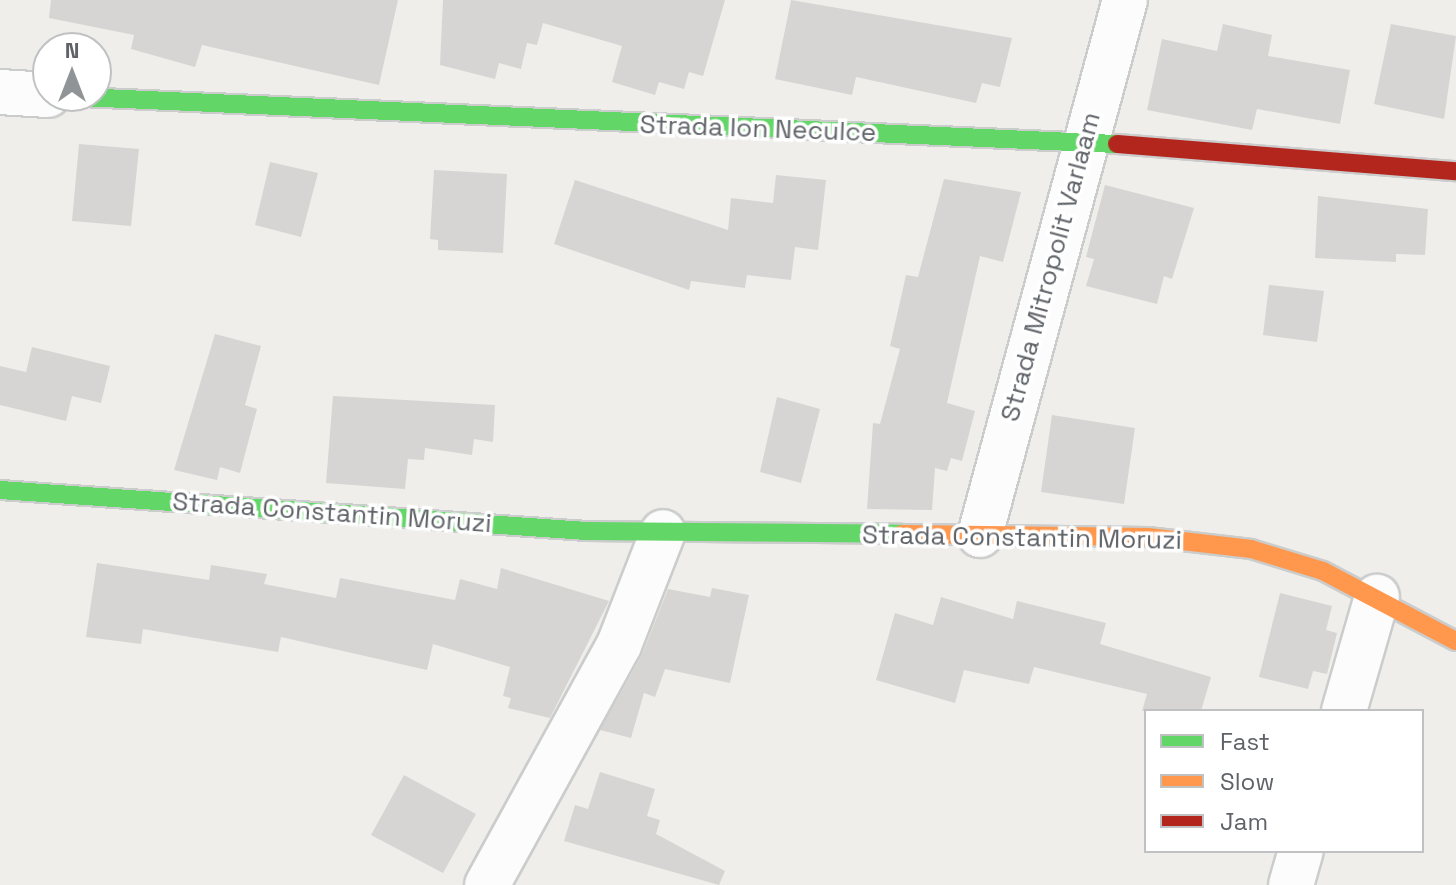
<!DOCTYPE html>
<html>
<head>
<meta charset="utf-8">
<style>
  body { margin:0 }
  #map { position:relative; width:1456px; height:885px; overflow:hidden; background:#efeeea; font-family:"Space Grotesk",sans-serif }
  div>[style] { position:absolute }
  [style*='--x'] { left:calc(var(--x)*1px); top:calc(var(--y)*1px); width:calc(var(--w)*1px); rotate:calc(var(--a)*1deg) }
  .building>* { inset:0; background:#d6d5d3 }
  .roads { filter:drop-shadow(2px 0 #cbcccc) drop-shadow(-2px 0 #cbcccc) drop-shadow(0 2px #cbcccc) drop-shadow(0 -2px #cbcccc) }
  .street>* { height:44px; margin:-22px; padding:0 22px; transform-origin:22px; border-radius:22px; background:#fdfcfc }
  .fast>* { height:18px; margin:-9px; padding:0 9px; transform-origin:9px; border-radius:9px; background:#63d668 }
  .slow>* { height:18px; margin:-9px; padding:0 9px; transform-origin:9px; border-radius:9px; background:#ff974d }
  .jam>* { height:18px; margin:-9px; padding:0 9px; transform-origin:9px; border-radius:9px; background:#b3261e }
  span { translate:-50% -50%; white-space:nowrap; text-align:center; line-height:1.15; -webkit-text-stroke:7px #fff; paint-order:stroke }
  .street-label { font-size:26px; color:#5f6368 }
  .legend { position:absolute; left:1144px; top:709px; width:280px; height:144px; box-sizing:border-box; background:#fff; border:2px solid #bfc1c3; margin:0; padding:10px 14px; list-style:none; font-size:24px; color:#5f6368 }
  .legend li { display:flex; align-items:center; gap:16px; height:40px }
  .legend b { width:40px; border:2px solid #bfc1c3 }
  .north { position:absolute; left:32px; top:32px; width:80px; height:80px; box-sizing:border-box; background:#fff; border:2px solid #bfc1c3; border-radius:50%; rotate:0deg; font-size:22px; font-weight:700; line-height:32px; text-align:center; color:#5f6368 }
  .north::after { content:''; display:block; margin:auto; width:28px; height:36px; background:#919496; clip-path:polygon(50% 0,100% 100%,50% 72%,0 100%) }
</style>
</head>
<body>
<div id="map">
  <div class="building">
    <div style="clip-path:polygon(51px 0,398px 0,379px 85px,202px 45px,195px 67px,131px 49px,134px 35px,49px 18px)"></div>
    <div style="clip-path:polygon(443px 0,725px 0,703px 76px,689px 72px,684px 89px,659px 82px,655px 95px,612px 82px,622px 46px,543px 23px,537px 45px,527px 43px,521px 69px,499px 63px,495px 79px,440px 65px)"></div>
    <div style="clip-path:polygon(791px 0,1012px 38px,1000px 87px,982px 83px,976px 103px,856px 77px,852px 95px,775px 79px)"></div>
    <div style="clip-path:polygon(1223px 24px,1272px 35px,1268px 56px,1350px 70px,1340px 124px,1257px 109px,1252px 130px,1147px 110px,1162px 39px,1217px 51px)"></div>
    <div style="clip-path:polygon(1391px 24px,1456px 36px,1444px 119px,1374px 104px)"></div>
    <div style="clip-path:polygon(79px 144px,139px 149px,131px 226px,72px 221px)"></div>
    <div style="clip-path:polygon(270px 162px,318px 173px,301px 237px,255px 225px)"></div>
    <div style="clip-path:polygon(434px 170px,507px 174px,503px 253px,438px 250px,438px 240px,430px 239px)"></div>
    <div style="clip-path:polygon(776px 175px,826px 180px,818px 250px,795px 247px,791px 280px,747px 275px,745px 288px,691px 281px,689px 290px,554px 244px,575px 180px,728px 230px,731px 198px,773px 203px)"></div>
    <div style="clip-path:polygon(944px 179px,1021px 192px,1003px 262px,980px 256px,947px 403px,975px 411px,962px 461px,951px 458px,947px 471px,935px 468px,932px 510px,867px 509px,873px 423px,880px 424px,900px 349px,890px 346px,906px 275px,918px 277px)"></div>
    <div style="clip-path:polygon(1105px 185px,1194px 208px,1172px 279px,1164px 276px,1157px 304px,1086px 286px,1094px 259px,1086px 257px)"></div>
    <div style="clip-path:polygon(1318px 196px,1428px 209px,1425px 255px,1396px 254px,1396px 262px,1315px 258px)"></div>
    <div style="clip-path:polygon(1269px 285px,1324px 291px,1317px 342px,1263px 335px)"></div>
    <div style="clip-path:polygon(215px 334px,261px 346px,245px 405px,257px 409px,240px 473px,220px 467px,217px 480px,174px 470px)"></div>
    <div style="clip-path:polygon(32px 347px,110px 366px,101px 403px,72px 396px,66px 421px,0 405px,0 366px,26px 372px)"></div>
    <div style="clip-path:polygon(333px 396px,495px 405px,493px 442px,474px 439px,472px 455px,425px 448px,424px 460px,408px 459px,405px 489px,326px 483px)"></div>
    <div style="clip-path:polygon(777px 397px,820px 409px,801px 483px,760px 472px)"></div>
    <div style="clip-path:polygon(1052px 415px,1135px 428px,1124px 504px,1041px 492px)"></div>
    <div style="clip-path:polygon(97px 563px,209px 580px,211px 565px,267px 574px,264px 584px,336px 598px,340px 578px,455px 600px,460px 579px,497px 589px,501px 568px,609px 601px,550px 718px,508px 708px,511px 698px,503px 696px,510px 667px,433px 644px,427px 670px,281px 637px,278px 652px,143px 629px,141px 644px,86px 637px)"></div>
    <div style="clip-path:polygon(712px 588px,749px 595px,730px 683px,665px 669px,655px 697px,644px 693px,631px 738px,600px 730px,641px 657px,668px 589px,710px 597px)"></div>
    <div style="clip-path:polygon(1280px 593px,1332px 606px,1326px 630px,1337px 633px,1327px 674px,1313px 671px,1308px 689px,1259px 677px)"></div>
    <div style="clip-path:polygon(941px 597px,1013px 619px,1017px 601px,1106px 623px,1100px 644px,1211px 677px,1201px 711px,1142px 711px,1147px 694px,1034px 667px,1029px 684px,964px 670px,955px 703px,876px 680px,895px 613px,933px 625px)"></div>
    <div style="clip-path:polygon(600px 772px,655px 789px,647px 816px,660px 820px,656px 834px,725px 871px,719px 885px,564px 841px,575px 805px,588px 809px)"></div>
    <div style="clip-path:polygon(404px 775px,476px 814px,443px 873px,371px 835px)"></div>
  </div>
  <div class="roads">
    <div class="street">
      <div style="--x:0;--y:92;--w:48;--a:3.6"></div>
      <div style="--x:980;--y:535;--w:554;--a:-74.84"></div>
      <div style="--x:1344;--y:711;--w:119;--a:-73.9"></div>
      <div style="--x:487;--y:885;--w:274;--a:-61.2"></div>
      <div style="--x:619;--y:645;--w:121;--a:-68.7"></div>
      <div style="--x:1291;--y:885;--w:35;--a:-74"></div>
    </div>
    <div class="fast">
      <div style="--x:59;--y:96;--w:1059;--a:2.6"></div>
      <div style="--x:0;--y:490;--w:587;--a:4"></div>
      <div style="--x:586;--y:531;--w:316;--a:0.5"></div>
    </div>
    <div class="slow">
      <div style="--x:902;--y:534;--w:246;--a:0.7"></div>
      <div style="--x:1148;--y:537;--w:104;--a:6.6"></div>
      <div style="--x:1251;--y:549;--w:75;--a:17"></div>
      <div style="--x:1323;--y:571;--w:150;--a:27.8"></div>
    </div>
    <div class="jam">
      <div style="--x:1117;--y:144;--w:340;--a:4.6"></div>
    </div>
  </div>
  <div class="street-label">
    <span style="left:758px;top:129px;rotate:2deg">Strada Ion Neculce</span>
    <span style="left:1051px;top:267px;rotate:-75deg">Strada Mitropolit Varlaam</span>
    <span style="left:332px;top:513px;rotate:4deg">Strada Constantin Moruzi</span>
    <span style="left:1022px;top:538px;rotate:1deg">Strada Constantin Moruzi</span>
  </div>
  <ul class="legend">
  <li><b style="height:10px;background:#63d668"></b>Fast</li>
  <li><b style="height:10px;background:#ff974d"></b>Slow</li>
  <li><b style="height:10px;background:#b3261e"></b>Jam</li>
  </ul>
  <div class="north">N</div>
</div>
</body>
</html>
